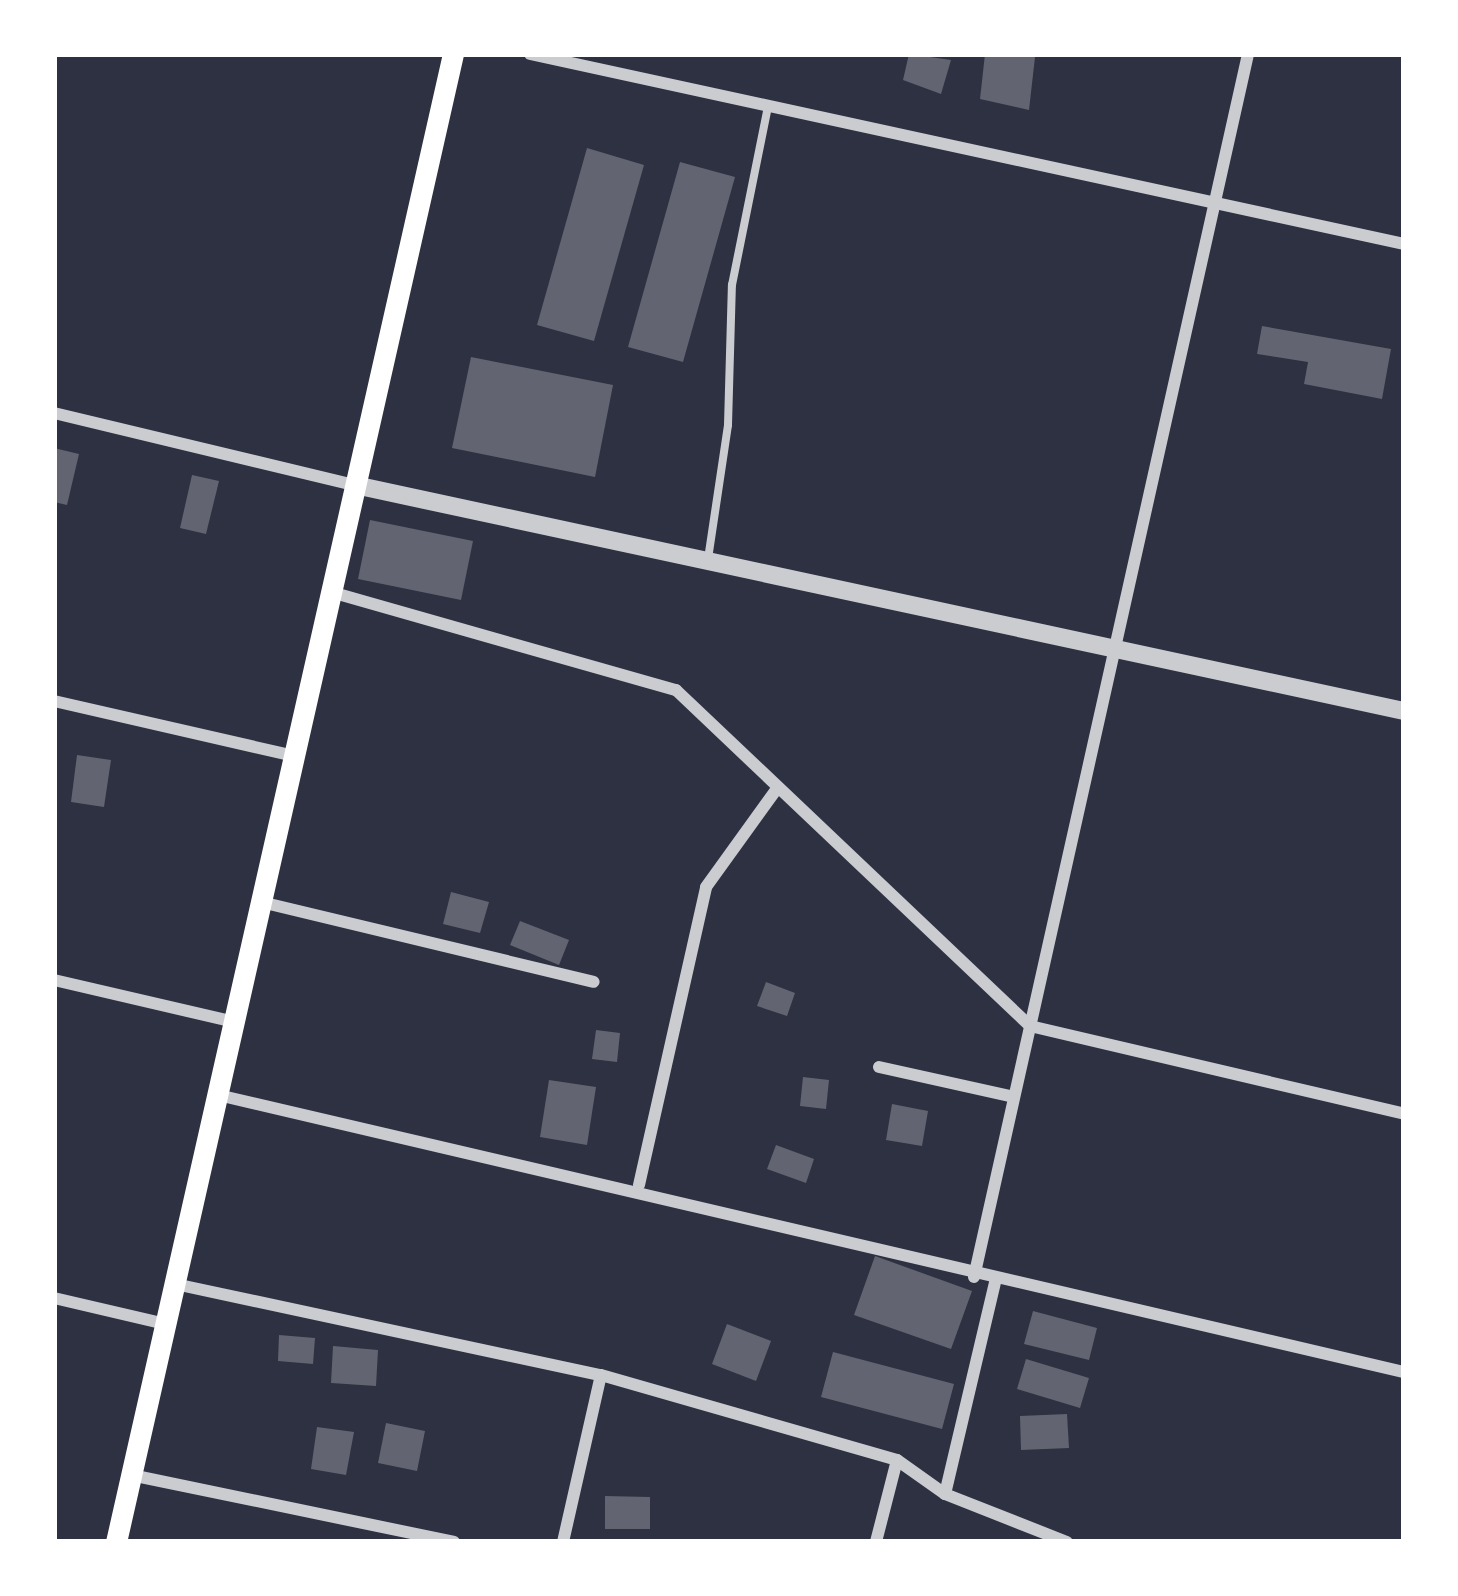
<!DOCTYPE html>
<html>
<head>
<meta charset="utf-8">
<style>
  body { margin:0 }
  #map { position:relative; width:1458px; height:1596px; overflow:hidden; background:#2d3142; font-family:Rubik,sans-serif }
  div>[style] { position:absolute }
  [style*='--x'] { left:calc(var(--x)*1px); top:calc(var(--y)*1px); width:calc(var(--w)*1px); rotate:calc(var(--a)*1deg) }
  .building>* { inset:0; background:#626471 }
  .service>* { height:8px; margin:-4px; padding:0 4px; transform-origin:4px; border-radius:4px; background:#caccd0 }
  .minor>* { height:12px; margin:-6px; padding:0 6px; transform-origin:6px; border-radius:6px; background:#caccd0 }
  .tertiary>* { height:18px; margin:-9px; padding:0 9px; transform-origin:9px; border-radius:9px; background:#caccd0 }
  .secondary>* { height:21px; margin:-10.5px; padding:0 10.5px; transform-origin:10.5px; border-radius:10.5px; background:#fff }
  span { translate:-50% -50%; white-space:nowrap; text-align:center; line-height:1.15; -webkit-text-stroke:12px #fff; paint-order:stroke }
  .frame { position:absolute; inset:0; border:57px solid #fff; pointer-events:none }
</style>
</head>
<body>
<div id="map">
  <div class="building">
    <div style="clip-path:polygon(909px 54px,951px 60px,941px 94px,903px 80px)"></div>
    <div style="clip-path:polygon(985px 54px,1035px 57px,1029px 110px,980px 99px)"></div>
    <div style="clip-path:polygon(587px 148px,644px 165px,594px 341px,537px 325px)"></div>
    <div style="clip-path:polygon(680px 162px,735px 177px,683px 362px,628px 347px)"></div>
    <div style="clip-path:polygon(1262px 326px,1391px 349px,1382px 399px,1304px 384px,1308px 362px,1257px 354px)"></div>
    <div style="clip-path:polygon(471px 357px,613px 385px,595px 477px,452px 448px)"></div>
    <div style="clip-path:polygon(54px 448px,79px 454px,67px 505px,54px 502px)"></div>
    <div style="clip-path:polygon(192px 475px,219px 481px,206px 534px,180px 528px)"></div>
    <div style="clip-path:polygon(370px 520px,473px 541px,461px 600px,358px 579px)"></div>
    <div style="clip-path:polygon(77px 755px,111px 760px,104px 807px,71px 802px)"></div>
    <div style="clip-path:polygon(451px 892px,489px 902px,480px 933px,443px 924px)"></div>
    <div style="clip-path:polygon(520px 921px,569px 940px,559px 965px,510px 945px)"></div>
    <div style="clip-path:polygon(766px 982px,795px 993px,787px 1016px,757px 1006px)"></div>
    <div style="clip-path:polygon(596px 1030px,620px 1033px,617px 1062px,592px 1059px)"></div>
    <div style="clip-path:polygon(803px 1077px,829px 1080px,826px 1109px,800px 1106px)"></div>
    <div style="clip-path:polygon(549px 1080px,596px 1087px,587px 1145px,540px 1137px)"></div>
    <div style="clip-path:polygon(892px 1104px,928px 1111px,922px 1146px,886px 1140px)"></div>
    <div style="clip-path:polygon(776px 1145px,814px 1159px,806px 1183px,767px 1169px)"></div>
    <div style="clip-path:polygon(875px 1256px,972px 1291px,951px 1349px,854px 1315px)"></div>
    <div style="clip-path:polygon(1033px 1311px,1097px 1328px,1089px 1360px,1024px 1344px)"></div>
    <div style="clip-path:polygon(727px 1324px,771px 1341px,756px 1381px,712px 1364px)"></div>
    <div style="clip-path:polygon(279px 1335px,315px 1338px,313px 1364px,278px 1361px)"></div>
    <div style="clip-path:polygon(333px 1346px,378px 1350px,376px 1386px,331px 1383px)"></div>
    <div style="clip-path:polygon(833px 1352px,954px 1384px,942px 1429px,821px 1397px)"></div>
    <div style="clip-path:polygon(1026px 1359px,1089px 1378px,1080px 1408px,1017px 1389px)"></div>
    <div style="clip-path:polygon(1067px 1414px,1069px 1448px,1021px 1450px,1020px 1416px)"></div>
    <div style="clip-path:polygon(386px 1423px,425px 1431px,417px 1471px,378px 1463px)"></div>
    <div style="clip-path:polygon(317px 1427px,354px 1432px,346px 1475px,311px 1469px)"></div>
    <div style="clip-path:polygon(605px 1496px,650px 1497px,650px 1529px,605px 1529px)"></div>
  </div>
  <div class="service">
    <div style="--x:708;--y:559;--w:135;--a:-81.5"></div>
    <div style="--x:728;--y:425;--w:140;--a:-88.4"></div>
    <div style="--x:732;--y:285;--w:183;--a:-78.6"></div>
  </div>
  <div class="minor">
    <div style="--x:530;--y:54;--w:894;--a:12.26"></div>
    <div style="--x:54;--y:413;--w:309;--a:13.5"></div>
    <div style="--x:331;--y:592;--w:359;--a:15.9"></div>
    <div style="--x:676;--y:690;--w:488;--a:43.5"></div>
    <div style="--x:1030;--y:1026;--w:384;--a:13.2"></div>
    <div style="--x:54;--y:701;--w:246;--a:12.9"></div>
    <div style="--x:261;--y:902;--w:342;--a:13.5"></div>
    <div style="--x:54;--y:980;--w:185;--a:13.1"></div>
    <div style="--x:879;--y:1067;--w:138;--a:12.5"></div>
    <div style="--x:218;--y:1095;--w:1218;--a:13.15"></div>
    <div style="--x:639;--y:1185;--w:305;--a:-77.3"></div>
    <div style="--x:706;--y:887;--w:123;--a:-54.2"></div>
    <div style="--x:974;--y:1277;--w:1253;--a:-77.37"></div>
    <div style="--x:175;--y:1284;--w:436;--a:12.1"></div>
    <div style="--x:601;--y:1375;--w:308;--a:16"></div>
    <div style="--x:897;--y:1460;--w:85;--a:104.4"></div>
    <div style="--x:54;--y:1298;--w:115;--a:13.1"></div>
    <div style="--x:897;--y:1460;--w:59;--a:35.3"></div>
    <div style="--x:945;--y:1494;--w:131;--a:21.5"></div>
    <div style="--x:131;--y:1475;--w:330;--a:11.7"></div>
    <div style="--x:945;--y:1494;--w:218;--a:-76.7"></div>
    <div style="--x:563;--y:1542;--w:171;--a:-77.2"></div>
  </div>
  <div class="tertiary">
    <div style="--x:355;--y:485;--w:1073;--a:12.16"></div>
  </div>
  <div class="secondary">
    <div style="--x:116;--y:1542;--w:1526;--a:-77.24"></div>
  </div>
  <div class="frame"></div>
</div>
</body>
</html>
